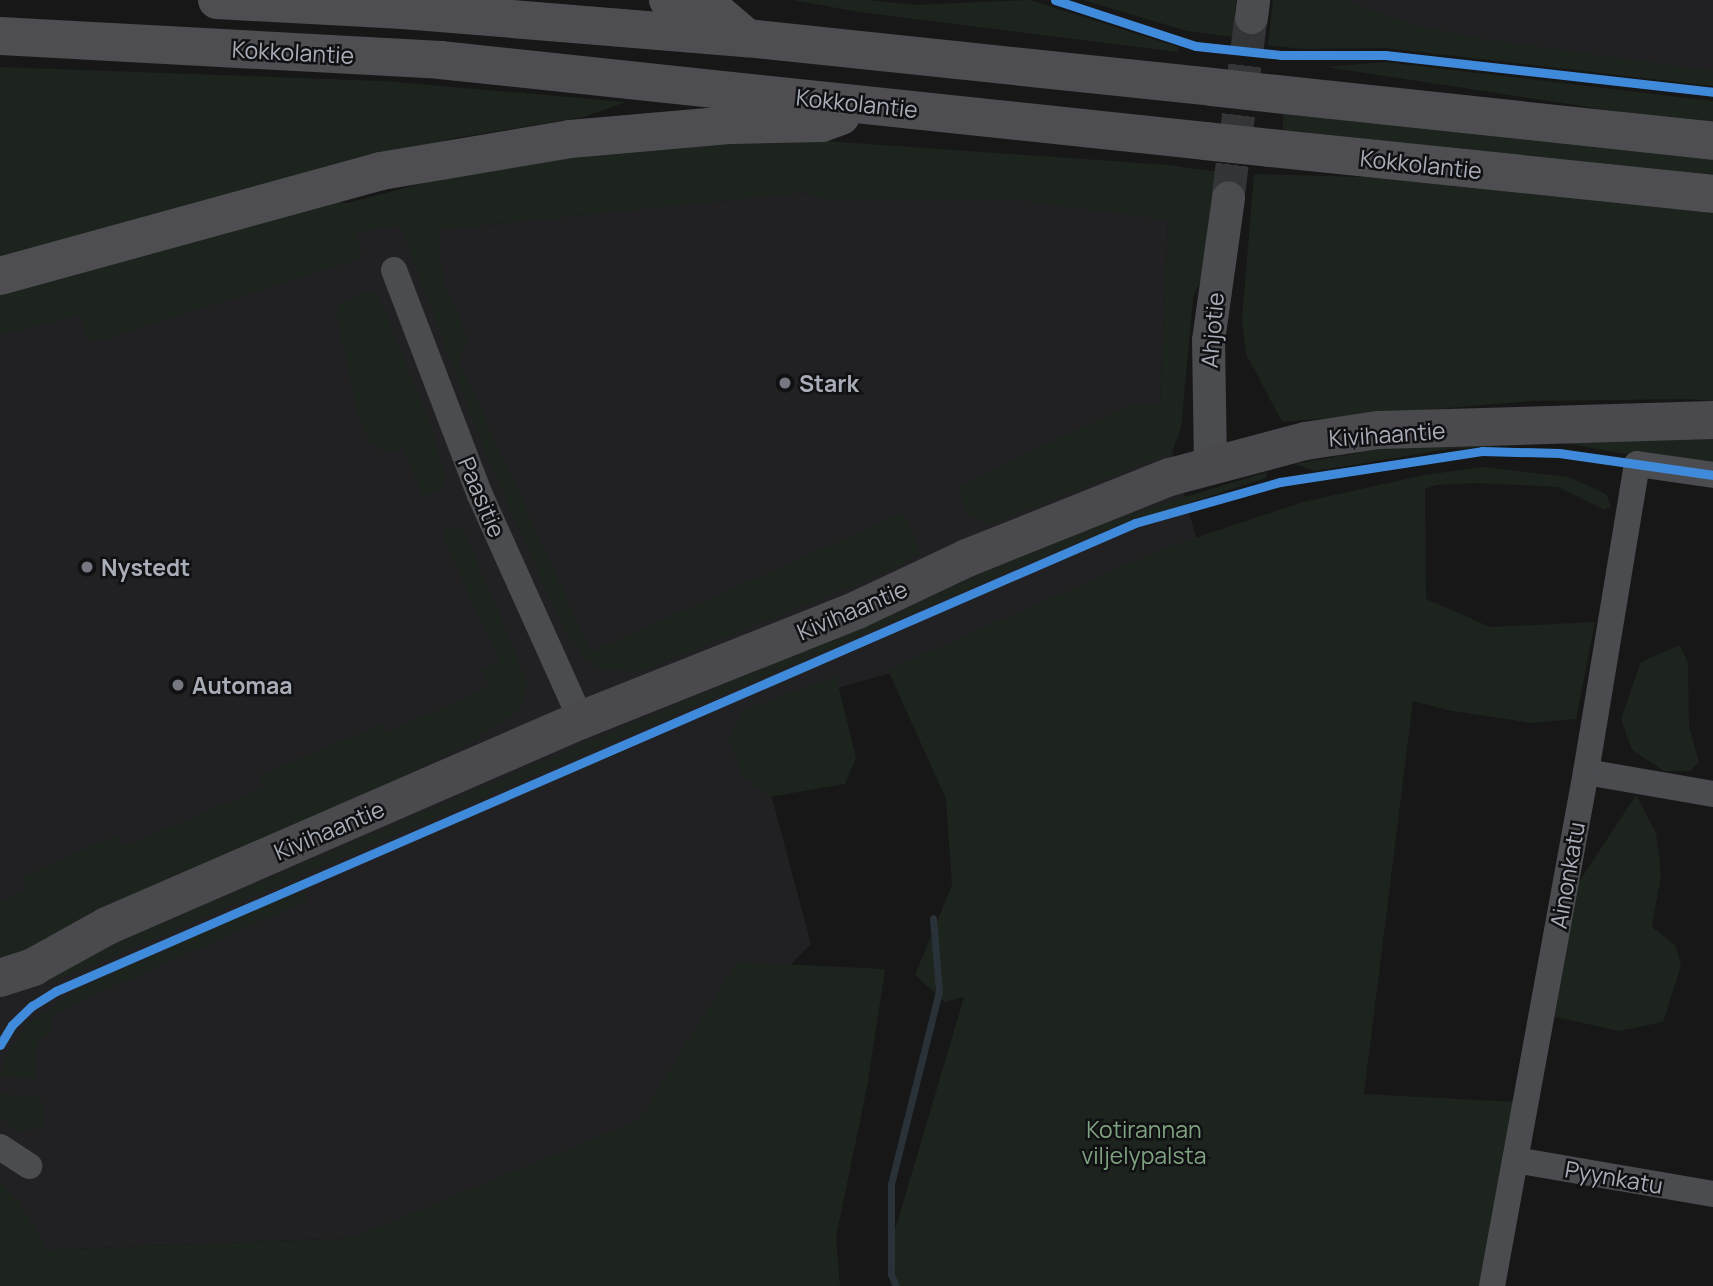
<!DOCTYPE html>
<html>
<head>
<meta charset="utf-8">
<style>
  body { margin:0 }
  #map { position:relative; width:1713px; height:1286px; overflow:hidden; background:#171717; font-family:Manrope,sans-serif }
  div>[style] { position:absolute }
  [style*='--x'] { left:calc(var(--x)*1px); top:calc(var(--y)*1px); width:calc(var(--w)*1px); rotate:calc(var(--a)*1deg) }
  .built>* { inset:0; background:#212123 }
  .green>* { inset:0; background:#1d241e }
  .stream>* { height:7px; margin:-3.5px; padding:0 3.5px; transform-origin:3.5px; border-radius:3.5px; background:#2a3239 }
  .tertiary-tunnel>* { height:33px; margin-top:-16.5px; transform-origin:0; background:repeating-linear-gradient(90deg,#343537 0 33px,transparent 0 50px) }
  .minor>* { height:26px; margin:-13px; padding:0 13px; transform-origin:13px; border-radius:13px; background:#4b4c50 }
  .tertiary>* { height:33px; margin:-16.5px; padding:0 16.5px; transform-origin:16.5px; border-radius:16.5px; background:#4b4c50 }
  .secondary>* { height:38px; margin:-19px; padding:0 19px; transform-origin:19px; border-radius:19px; background:#4a4a4e }
  .trunk>* { height:38px; margin:-19px; padding:0 19px; transform-origin:19px; border-radius:19px; background:#4e4e52 }
  .trunk-bridge>* { height:38px; margin:-19px; padding:0 19px; transform-origin:19px; border-radius:19px; background:#4e4e52 }
  .cycleway>* { height:9px; margin:-4.5px; padding:0 4.5px; transform-origin:4.5px; border-radius:4.5px; background:#408adc }
  .dots>* { width:19px; height:19px; translate:-50% -50%; box-sizing:border-box; border:4px solid #111113; border-radius:50% }
  span { translate:-50% -50%; white-space:nowrap; text-align:center; line-height:1.15; -webkit-text-stroke:5px #111113; paint-order:stroke }
  .street-label { font-size:23px; color:#a8adb8 }
  .poi-label { font-size:23px; color:#a8adb8; font-weight:700 }
  .left { translate:0 -50%; text-align:left }
  .park-label { font-size:23px; color:#7fa381 }
</style>
</head>
<body>
<div id="map">
  <div class="built">
    <div style="clip-path:polygon(1277px 0,1713px 0,1713px 74px,1276px 19px)"></div>
    <div style="clip-path:polygon(808px 192px,823px 199px,1010px 199px,1168px 220px,1160px 405px,1197px 541px,895px 672px,749px 712px,811px 944px,789px 966px,737px 963px,639px 1120px,352px 1238px,47px 1250px,21px 1204px,0 1182px,0 316px,390px 210px,438px 230px)"></div>
  </div>
  <div class="green">
    <div style="clip-path:polygon(792px 0,867px 0,915px 5px,1030px 0,1178px 47px,1178px 52px,859px 12px)"></div>
    <div style="clip-path:polygon(1083px 0,1236px 0,1233px 37px,1187px 31px)"></div>
    <div style="clip-path:polygon(1273px 0,1345px 0,1414px 25px,1491px 40px,1713px 71px,1713px 86px,1386px 48px,1303px 49px,1268px 45px)"></div>
    <div style="clip-path:polygon(1384px 62px,1713px 101px,1713px 126px,1326px 67px)"></div>
    <div style="clip-path:polygon(0 67px,383px 81px,626px 102px,583px 117px,455px 138px,0 263px)"></div>
    <div style="clip-path:polygon(1283px 111px,1713px 157px,1713px 177px,1283px 130px)"></div>
    <div style="clip-path:polygon(797px 139px,1168px 165px,1218px 172px,1209px 260px,1193px 298px,1181px 429px,1171px 453px,990px 524px,969px 516px,962px 500px,960px 486px,1131px 404px,1160px 405px,1168px 220px,1010px 199px,823px 199px,808px 192px,438px 230px,443px 282px,468px 338px,459px 361px,591px 652px,902px 513px,912px 528px,919px 553px,901px 566px,641px 671px,603px 670px,585px 659px,563px 628px,484px 450px,400px 225px,356px 232px,363px 258px,91px 343px,79px 315px,0 335px,0 292px,321px 199px,347px 203px,537px 154px)"></div>
    <div style="clip-path:polygon(1254px 174px,1436px 179px,1713px 210px,1713px 401px,1689px 399px,1531px 401px,1282px 422px,1246px 354px,1242px 320px)"></div>
    <div style="clip-path:polygon(366px 291px,378px 295px,430px 423px,446px 480px,441px 488px,430px 495px,422px 494px,403px 449px,383px 452px,369px 441px,358px 416px,336px 310px,345px 301px)"></div>
    <div style="clip-path:polygon(1713px 438px,1713px 470px,1564px 443px,1449px 449px,1315px 471px,1294px 464px,1428px 441px)"></div>
    <div style="clip-path:polygon(1483px 467px,1569px 477px,1606px 494px,1611px 506px,1605px 510px,1558px 487px,1478px 483px,1436px 485px,1425px 489px,1426px 599px,1490px 627px,1595px 622px,1576px 719px,1533px 723px,1447px 710px,1413px 701px,1364px 1094px,1516px 1102px,1482px 1286px,896px 1286px,893px 1237px,964px 997px,945px 1002px,915px 975px,952px 885px,946px 799px,888px 670px,1162px 549px,1303px 502px,1424px 475px)"></div>
    <div style="clip-path:polygon(1267px 472px,1266px 478px,1108px 529px,42px 987px,83px 957px,962px 583px,1045px 543px,1116px 518px)"></div>
    <div style="clip-path:polygon(456px 526px,464px 530px,527px 681px,523px 704px,511px 716px,462px 747px,320px 820px,0 962px,0 902px,28px 889px,22px 877px,117px 835px,122px 847px,264px 788px,258px 776px,382px 724px,386px 733px,488px 687px,481px 669px,500px 662px,443px 538px,447px 530px)"></div>
    <div style="clip-path:polygon(1680px 645px,1688px 663px,1689px 726px,1699px 762px,1690px 771px,1664px 771px,1632px 750px,1621px 719px,1641px 662px)"></div>
    <div style="clip-path:polygon(836px 676px,856px 758px,845px 784px,769px 797px,743px 776px,728px 738px,746px 709px)"></div>
    <div style="clip-path:polygon(1636px 795px,1656px 833px,1661px 874px,1652px 927px,1676px 946px,1681px 966px,1663px 1022px,1619px 1031px,1555px 1017px,1575px 888px)"></div>
    <div style="clip-path:polygon(307px 891px,307px 900px,50px 1015px,54px 1028px,37px 1043px,35px 1078px,0 1077px,7px 1053px,27px 1025px,76px 990px,270px 903px)"></div>
    <div style="clip-path:polygon(737px 962px,885px 969px,868px 1082px,836px 1237px,840px 1286px,0 1286px,0 1182px,21px 1204px,47px 1250px,352px 1238px,639px 1120px)"></div>
    <div style="clip-path:polygon(0 1094px,41px 1097px,44px 1129px,15px 1130px,0 1118px)"></div>
  </div>
  <div class="stream">
    <div style="--x:896;--y:1286;--w:13;--a:-113"></div>
    <div style="--x:891;--y:1274;--w:90;--a:-90"></div>
    <div style="--x:891;--y:1184;--w:199;--a:-76"></div>
    <div style="--x:939;--y:991;--w:73;--a:-94.7"></div>
  </div>
  <div class="tertiary-tunnel">
    <div style="--x:1228;--y:197;--w:181;--a:-82.7"></div>
  </div>
  <div class="minor">
    <div style="--x:394;--y:270;--w:241;--a:69.1"></div>
    <div style="--x:480;--y:495;--w:247;--a:65.8"></div>
    <div style="--x:1586;--y:772;--w:129;--a:9.8"></div>
    <div style="--x:0;--y:1147;--w:35;--a:33"></div>
    <div style="--x:1515;--y:1160;--w:201;--a:9.7"></div>
    <div style="--x:1492;--y:1286;--w:523;--a:-79.64"></div>
    <div style="--x:1586;--y:772;--w:312;--a:-80.6"></div>
    <div style="--x:1637;--y:464;--w:77;--a:8.2"></div>
  </div>
  <div class="tertiary">
    <div style="--x:1251;--y:17;--w:17;--a:-83"></div>
    <div style="--x:1210;--y:465;--w:125;--a:-90.9"></div>
    <div style="--x:1208;--y:340;--w:144;--a:-82"></div>
  </div>
  <div class="secondary">
    <div style="--x:0;--y:978;--w:35;--a:-18"></div>
    <div style="--x:33;--y:967;--w:85;--a:-29"></div>
    <div style="--x:107;--y:926;--w:517;--a:-23.49"></div>
    <div style="--x:581;--y:720;--w:297;--a:-21.7"></div>
    <div style="--x:857;--y:610;--w:122;--a:-25.3"></div>
    <div style="--x:967;--y:558;--w:219;--a:-21.8"></div>
    <div style="--x:1170;--y:477;--w:140;--a:-14.9"></div>
    <div style="--x:1305;--y:441;--w:75;--a:-8.5"></div>
    <div style="--x:1379;--y:430;--w:334;--a:-1.7"></div>
  </div>
  <div class="trunk">
    <div style="--x:217;--y:0;--w:186;--a:3.1"></div>
    <div style="--x:403;--y:10;--w:345;--a:4.7"></div>
    <div style="--x:747;--y:38;--w:468;--a:6"></div>
    <div style="--x:668;--y:0;--w:46;--a:11.3"></div>
    <div style="--x:713;--y:9;--w:45;--a:40.5"></div>
    <div style="--x:0;--y:36;--w:441;--a:3.1"></div>
    <div style="--x:440;--y:60;--w:769;--a:6.04"></div>
    <div style="--x:1276;--y:94;--w:440;--a:6.1"></div>
    <div style="--x:1270;--y:148;--w:445;--a:5.9"></div>
    <div style="--x:0;--y:276;--w:395;--a:-15.4"></div>
    <div style="--x:381;--y:171;--w:192;--a:-9.6"></div>
    <div style="--x:570;--y:139;--w:162;--a:-5"></div>
    <div style="--x:731;--y:125;--w:91;--a:-1.3"></div>
    <div style="--x:822;--y:123;--w:20;--a:-20"></div>
  </div>
  <div class="trunk-bridge">
    <div style="--x:1212;--y:87;--w:64;--a:6.2"></div>
    <div style="--x:1205;--y:141;--w:65;--a:6.1"></div>
  </div>
  <div class="cycleway">
    <div style="--x:1055;--y:0;--w:148;--a:18.1"></div>
    <div style="--x:1196;--y:46;--w:85;--a:6"></div>
    <div style="--x:1281;--y:55;--w:104;--a:0"></div>
    <div style="--x:1385;--y:55;--w:330;--a:6.4"></div>
    <div style="--x:0;--y:1045;--w:23;--a:-59"></div>
    <div style="--x:12;--y:1025;--w:28;--a:-44"></div>
    <div style="--x:32;--y:1006;--w:28;--a:-32"></div>
    <div style="--x:56;--y:991;--w:1176;--a:-23.45"></div>
    <div style="--x:1135;--y:523;--w:151;--a:-15.8"></div>
    <div style="--x:1280;--y:482;--w:204;--a:-8.7"></div>
    <div style="--x:1482;--y:451;--w:77;--a:1.5"></div>
    <div style="--x:1559;--y:453;--w:156;--a:8.1"></div>
  </div>
  <div class="dots">
    <div style="left:785px;top:383px;background:#757880"></div>
    <div style="left:87px;top:567px;background:#757880"></div>
    <div style="left:178px;top:685px;background:#757880"></div>
  </div>
  <div class="street-label">
    <span style="left:293px;top:52px;rotate:3deg">Kokkolantie</span>
    <span style="left:857px;top:103px;rotate:6deg">Kokkolantie</span>
    <span style="left:1421px;top:164px;rotate:6deg">Kokkolantie</span>
    <span style="left:1212px;top:330px;rotate:-85deg">Ahjotie</span>
    <span style="left:1387px;top:434px;rotate:-4deg">Kivihaantie</span>
    <span style="left:482px;top:497px;rotate:67deg">Paasitie</span>
    <span style="left:852px;top:610px;rotate:-23deg">Kivihaantie</span>
    <span style="left:329px;top:830px;rotate:-23deg">Kivihaantie</span>
    <span style="left:1567px;top:875px;rotate:-80deg">Ainonkatu</span>
    <span style="left:1614px;top:1177px;rotate:10deg">Pyynkatu</span>
  </div>
  <div class="poi-label">
    <span class="left" style="left:799px;top:383px">Stark</span>
    <span class="left" style="left:101px;top:567px">Nystedt</span>
    <span class="left" style="left:192px;top:685px">Automaa</span>
  </div>
  <div class="park-label">
    <span style="left:1144px;top:1142px">Kotirannan<br>viljelypalsta</span>
  </div>
</div>
</body>
</html>
